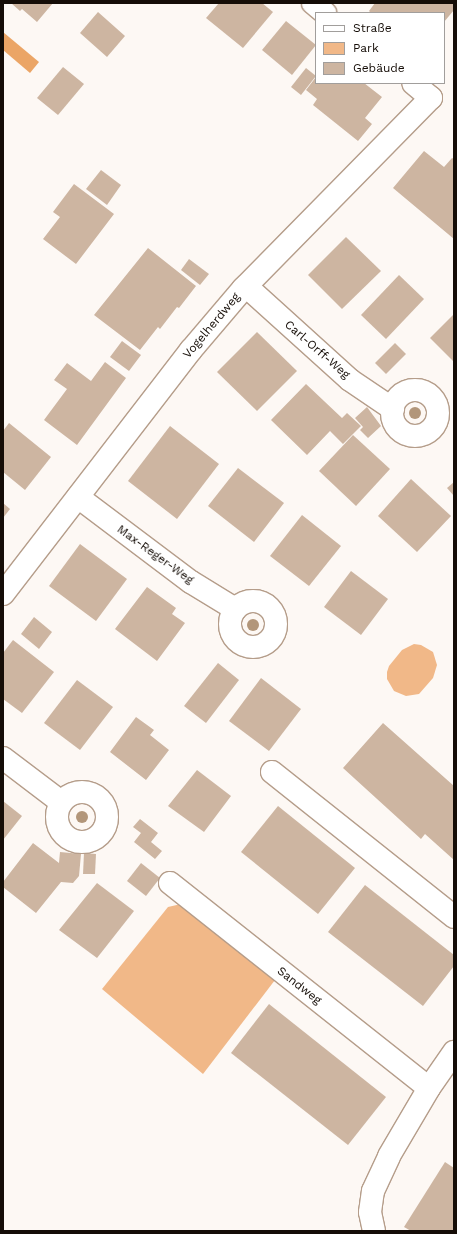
<!DOCTYPE html>
<html>
<head>
<meta charset="utf-8">
<style>
  body { margin:0 }
  #map { position:relative; width:457px; height:1234px; overflow:hidden; background:#fdf8f4; font-family:"Work Sans",sans-serif }
  div>[style] { position:absolute }
  [style*='--x'] { left:calc(var(--x)*1px); top:calc(var(--y)*1px); width:calc(var(--w)*1px); rotate:calc(var(--a)*1deg) }
  .green>* { inset:0; background:#f1b888 }
  .water>* { inset:0; background:#eba566 }
  .building>* { inset:0; background:#cdb5a1 }
  .roads { filter:drop-shadow(1px 0 #b59d8a) drop-shadow(-1px 0 #b59d8a) drop-shadow(0 1px #b59d8a) drop-shadow(0 -1px #b59d8a) }
  .minor>* { height:22px; margin:-11px; padding:0 11px; transform-origin:11px; border-radius:11px; background:#fff }
  .minor>.ring { margin:-11px; padding:0; box-sizing:content-box; background:none; border:22px solid #fff; border-radius:50% }
  .trees>* { width:12px; height:12px; margin:-6px; border-radius:50%; background:#b2967a }
  span { translate:-50% -50%; white-space:nowrap; text-align:center; line-height:1.15; -webkit-text-stroke:3px #fff; paint-order:stroke }
  .street-label { font-size:12px; color:#150d07 }
  .frame { position:absolute; inset:0; border:4px solid #150d07; pointer-events:none }
  .legend { position:absolute; left:315px; top:12px; width:130px; height:72px; box-sizing:border-box; background:#fff; border:1px solid #a19e9c; margin:0; padding:5px 7px; list-style:none; font-size:12px; color:#150d07 }
  .legend li { display:flex; align-items:center; gap:8px; height:20px }
  .legend b { width:20px; border:1px solid #a19e9c }
</style>
</head>
<body>
<div id="map">
  <div class="green">
    <div style="clip-path:polygon(414px 644px,421px 645px,433px 652px,437px 665px,433px 678px,419px 694px,406px 696px,394px 691px,387px 679px,387px 672px,389px 666px,402px 650px)"></div>
    <div style="clip-path:polygon(181px 904px,275px 980px,203px 1074px,102px 989px,168px 907px)"></div>
  </div>
  <div class="water">
    <div style="clip-path:polygon(3px 32px,39px 62px,30px 73px,3px 50px)"></div>
  </div>
  <div class="building">
    <div style="clip-path:polygon(11px 3px,53px 3px,37px 22px,22px 9px,20px 11px)"></div>
    <div style="clip-path:polygon(219px 3px,262px 3px,273px 12px,243px 48px,206px 18px)"></div>
    <div style="clip-path:polygon(375px 3px,454px 3px,454px 10px,444px 22px,444px 13px,371px 13px,369px 11px)"></div>
    <div style="clip-path:polygon(98px 12px,125px 36px,107px 57px,80px 33px)"></div>
    <div style="clip-path:polygon(286px 21px,316px 45px,292px 75px,262px 50px)"></div>
    <div style="clip-path:polygon(63px 67px,84px 84px,58px 115px,37px 98px)"></div>
    <div style="clip-path:polygon(306px 68px,316px 76px,301px 95px,291px 87px)"></div>
    <div style="clip-path:polygon(316px 77px,316px 83px,364px 83px,382px 97px,365px 118px,372px 124px,358px 141px,313px 105px,317px 99px,306px 90px)"></div>
    <div style="clip-path:polygon(424px 151px,444px 167px,452px 158px,454px 159px,454px 239px,393px 188px)"></div>
    <div style="clip-path:polygon(101px 170px,121px 185px,107px 205px,86px 189px)"></div>
    <div style="clip-path:polygon(74px 184px,114px 214px,76px 264px,43px 239px,60px 217px,53px 212px)"></div>
    <div style="clip-path:polygon(346px 237px,381px 271px,342px 309px,308px 275px)"></div>
    <div style="clip-path:polygon(148px 248px,196px 286px,179px 308px,177px 307px,160px 329px,158px 327px,140px 350px,94px 315px)"></div>
    <div style="clip-path:polygon(189px 259px,209px 274px,200px 285px,181px 270px)"></div>
    <div style="clip-path:polygon(399px 275px,424px 299px,386px 339px,361px 315px)"></div>
    <div style="clip-path:polygon(454px 314px,454px 362px,430px 338px)"></div>
    <div style="clip-path:polygon(257px 332px,297px 371px,257px 411px,217px 372px)"></div>
    <div style="clip-path:polygon(122px 341px,141px 355px,129px 371px,110px 357px)"></div>
    <div style="clip-path:polygon(395px 343px,406px 354px,386px 374px,375px 363px)"></div>
    <div style="clip-path:polygon(105px 362px,126px 378px,77px 445px,44px 420px,67px 389px,54px 380px,67px 363px,91px 381px)"></div>
    <div style="clip-path:polygon(306px 384px,342px 418px,347px 413px,361px 426px,343px 444px,330px 431px,307px 455px,271px 420px)"></div>
    <div style="clip-path:polygon(367px 407px,381px 426px,368px 438px,360px 430px,363px 427px,355px 418px)"></div>
    <div style="clip-path:polygon(9px 423px,51px 457px,25px 490px,3px 472px,3px 431px)"></div>
    <div style="clip-path:polygon(170px 426px,219px 464px,177px 519px,128px 481px)"></div>
    <div style="clip-path:polygon(353px 435px,390px 469px,356px 506px,319px 471px)"></div>
    <div style="clip-path:polygon(238px 468px,284px 503px,254px 542px,208px 506px)"></div>
    <div style="clip-path:polygon(411px 479px,451px 516px,417px 552px,378px 516px)"></div>
    <div style="clip-path:polygon(454px 482px,454px 496px,447px 488px)"></div>
    <div style="clip-path:polygon(3px 503px,10px 509px,3px 518px)"></div>
    <div style="clip-path:polygon(302px 515px,341px 546px,309px 586px,270px 556px)"></div>
    <div style="clip-path:polygon(80px 544px,127px 579px,96px 621px,49px 586px)"></div>
    <div style="clip-path:polygon(351px 571px,388px 599px,361px 635px,324px 607px)"></div>
    <div style="clip-path:polygon(147px 587px,176px 608px,172px 614px,185px 623px,157px 661px,115px 629px)"></div>
    <div style="clip-path:polygon(34px 617px,52px 632px,39px 649px,21px 634px)"></div>
    <div style="clip-path:polygon(13px 640px,54px 672px,22px 713px,3px 699px,3px 653px)"></div>
    <div style="clip-path:polygon(218px 663px,239px 680px,206px 723px,184px 706px)"></div>
    <div style="clip-path:polygon(261px 678px,301px 709px,269px 751px,229px 721px)"></div>
    <div style="clip-path:polygon(77px 680px,113px 707px,80px 750px,44px 723px)"></div>
    <div style="clip-path:polygon(136px 717px,154px 730px,150px 735px,169px 750px,146px 780px,110px 752px)"></div>
    <div style="clip-path:polygon(383px 723px,454px 786px,454px 860px,425px 834px,421px 839px,343px 768px)"></div>
    <div style="clip-path:polygon(197px 770px,231px 796px,204px 832px,168px 806px)"></div>
    <div style="clip-path:polygon(3px 801px,22px 816px,3px 840px)"></div>
    <div style="clip-path:polygon(278px 806px,355px 868px,318px 914px,241px 852px)"></div>
    <div style="clip-path:polygon(140px 819px,158px 833px,151px 842px,162px 851px,155px 859px,134px 842px,141px 833px,133px 827px)"></div>
    <div style="clip-path:polygon(33px 843px,59px 863px,60px 852px,81px 854px,79px 876px,73px 883px,61px 882px,36px 913px,3px 887px,3px 882px)"></div>
    <div style="clip-path:polygon(84px 853px,96px 854px,95px 874px,83px 874px)"></div>
    <div style="clip-path:polygon(141px 863px,160px 878px,146px 896px,127px 881px)"></div>
    <div style="clip-path:polygon(97px 883px,134px 911px,97px 958px,59px 930px)"></div>
    <div style="clip-path:polygon(365px 885px,454px 955px,454px 966px,423px 1006px,328px 932px)"></div>
    <div style="clip-path:polygon(269px 1004px,386px 1097px,348px 1145px,231px 1053px)"></div>
    <div style="clip-path:polygon(445px 1162px,454px 1168px,454px 1231px,411px 1231px,404px 1227px)"></div>
  </div>
  <div class="roads">
    <div class="minor">
      <div style="--x:313;--y:3;--w:16;--a:40"></div>
      <div style="--x:246;--y:286;--w:140;--a:42.1"></div>
      <div style="--x:350;--y:380;--w:52;--a:34"></div>
      <div class="ring" style="left:392px;top:390px;width:24px;height:24px"></div>
      <div style="--x:78;--y:497;--w:141;--a:37"></div>
      <div style="--x:191;--y:582;--w:52;--a:31.5"></div>
      <div style="--x:3;--y:594;--w:308;--a:-52.4"></div>
      <div style="--x:191;--y:350;--w:80;--a:-49.6"></div>
      <div style="--x:243;--y:289;--w:268;--a:-45.5"></div>
      <div style="--x:431;--y:98;--w:23;--a:-140"></div>
      <div class="ring" style="left:230px;top:601px;width:24px;height:24px"></div>
      <div style="--x:3;--y:758;--w:73;--a:37.2"></div>
      <div style="--x:272;--y:772;--w:233;--a:38.5"></div>
      <div class="ring" style="left:57px;top:792px;width:28px;height:28px"></div>
      <div style="--x:170;--y:883;--w:330;--a:38.4"></div>
      <div style="--x:374;--y:1231;--w:19;--a:-102"></div>
      <div style="--x:370;--y:1212;--w:21;--a:-82"></div>
      <div style="--x:373;--y:1191;--w:38;--a:-65"></div>
      <div style="--x:389;--y:1156;--w:79;--a:-59.5"></div>
      <div style="--x:429;--y:1088;--w:44;--a:-55.2"></div>
    </div>
  </div>
  <div class="trees">
    <div style="left:415px;top:413px"></div>
    <div style="left:253px;top:625px"></div>
    <div style="left:82px;top:817px"></div>
  </div>
  <div class="street-label">
    <span style="left:212px;top:326px;rotate:-50deg">Vogelherdweg</span>
    <span style="left:317px;top:350px;rotate:41deg">Carl-Orff-Weg</span>
    <span style="left:155px;top:555px;rotate:36deg">Max-Reger-Weg</span>
    <span style="left:299px;top:986px;rotate:38deg">Sandweg</span>
  </div>
  <div class="frame"></div>
  <ul class="legend">
  <li><b style="height:5px;background:#fff"></b>Straße</li>
  <li><b style="height:11px;background:#f1b888"></b>Park</li>
  <li><b style="height:11px;background:#cdb5a1"></b>Gebäude</li>
  </ul>
</div>
</body>
</html>
